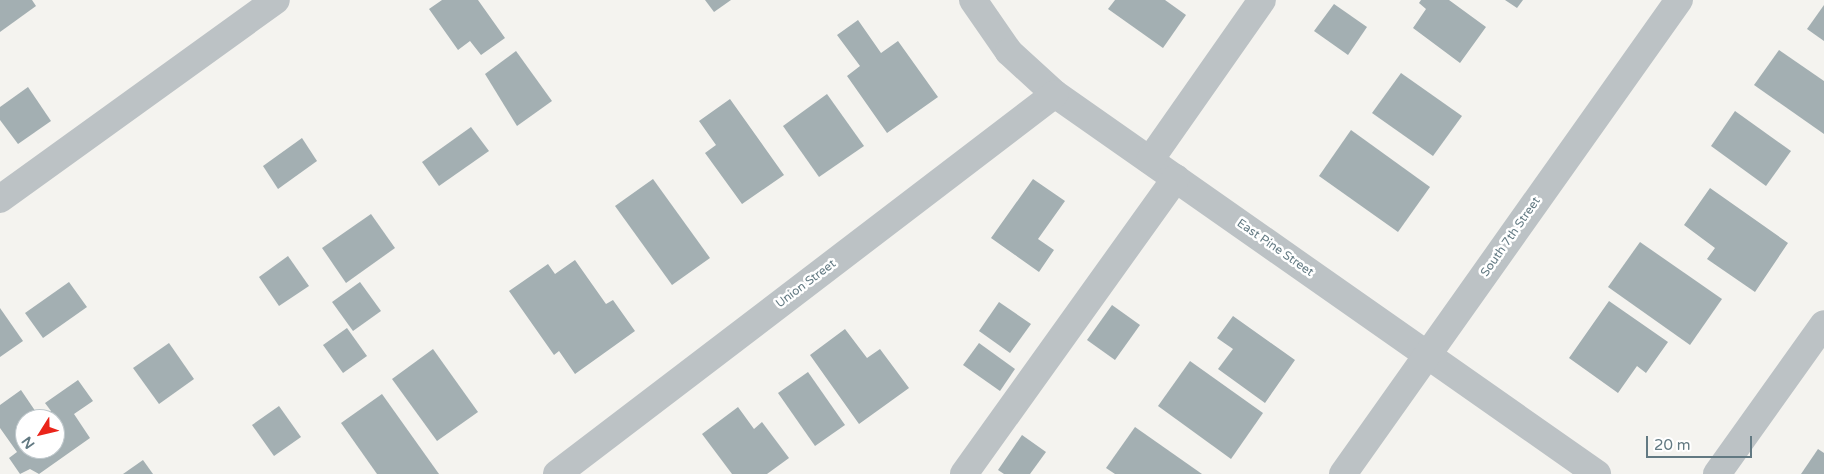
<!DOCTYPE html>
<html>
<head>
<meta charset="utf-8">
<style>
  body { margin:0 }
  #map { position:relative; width:1824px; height:474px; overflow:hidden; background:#f4f3ef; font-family:"Varela Round",sans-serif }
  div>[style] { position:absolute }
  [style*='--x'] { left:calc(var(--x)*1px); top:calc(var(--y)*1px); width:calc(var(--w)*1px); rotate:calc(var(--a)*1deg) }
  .building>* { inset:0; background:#a3afb2 }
  .minor>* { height:28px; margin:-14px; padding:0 14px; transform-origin:14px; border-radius:14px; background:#bcc2c5 }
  span { translate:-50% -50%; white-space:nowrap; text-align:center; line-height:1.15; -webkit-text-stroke:5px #fff; paint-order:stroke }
  .street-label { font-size:12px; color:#627982 }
  .north { position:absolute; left:15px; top:409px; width:50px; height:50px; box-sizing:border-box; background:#fff; border:1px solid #c0c9cd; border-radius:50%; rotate:234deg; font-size:14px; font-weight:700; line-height:20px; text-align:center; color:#627982 }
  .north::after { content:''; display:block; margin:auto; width:18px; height:22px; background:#ea241a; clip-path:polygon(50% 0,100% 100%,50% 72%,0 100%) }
  .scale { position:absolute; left:1646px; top:436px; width:106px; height:22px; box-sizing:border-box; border:2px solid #627982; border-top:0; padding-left:6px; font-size:15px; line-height:18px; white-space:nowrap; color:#627982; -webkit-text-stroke:4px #fff; paint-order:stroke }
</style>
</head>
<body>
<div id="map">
  <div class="building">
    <div style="clip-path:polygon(0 0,32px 0,36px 6px,0 32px)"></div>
    <div style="clip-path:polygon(442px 0,478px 0,505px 38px,481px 55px,470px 41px,458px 50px,429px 9px)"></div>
    <div style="clip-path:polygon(705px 0,731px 0,714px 12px)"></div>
    <div style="clip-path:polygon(1115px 0,1165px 0,1186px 15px,1163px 48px,1108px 9px)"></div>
    <div style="clip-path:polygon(1421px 0,1449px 0,1486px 27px,1460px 63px,1413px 28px,1426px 9px,1419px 3px)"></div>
    <div style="clip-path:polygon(1505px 0,1523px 0,1517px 8px)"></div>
    <div style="clip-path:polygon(1334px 4px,1367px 27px,1348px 55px,1314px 31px)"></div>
    <div style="clip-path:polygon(1824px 5px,1824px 41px,1807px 29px)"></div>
    <div style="clip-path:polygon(858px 20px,881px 53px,898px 41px,938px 97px,887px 133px,847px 76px,860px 66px,837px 35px)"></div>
    <div style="clip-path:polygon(1779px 50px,1824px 81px,1824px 134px,1754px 85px)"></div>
    <div style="clip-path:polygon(516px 51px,552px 101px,517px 126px,485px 74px)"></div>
    <div style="clip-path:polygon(1401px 73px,1462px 116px,1433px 156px,1372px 113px)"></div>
    <div style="clip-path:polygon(28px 87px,51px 121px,18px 144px,0 120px,0 107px)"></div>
    <div style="clip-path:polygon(827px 94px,864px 146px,819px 177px,783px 126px)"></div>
    <div style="clip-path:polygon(730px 99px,784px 175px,742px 204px,705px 153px,716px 145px,699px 121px)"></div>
    <div style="clip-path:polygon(1735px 111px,1791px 151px,1766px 186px,1711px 146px)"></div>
    <div style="clip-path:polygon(471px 127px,489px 151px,439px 186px,422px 162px)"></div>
    <div style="clip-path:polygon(1351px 130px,1430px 187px,1398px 232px,1319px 176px)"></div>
    <div style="clip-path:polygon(302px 138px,317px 161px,278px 189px,263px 166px)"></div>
    <div style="clip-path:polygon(653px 179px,710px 258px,672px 285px,615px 206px)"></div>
    <div style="clip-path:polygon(1033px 179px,1065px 201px,1038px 239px,1054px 250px,1039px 272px,991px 238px)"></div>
    <div style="clip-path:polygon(1710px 188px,1788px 243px,1755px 292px,1707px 259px,1715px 248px,1684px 225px)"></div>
    <div style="clip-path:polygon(371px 214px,395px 248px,346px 283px,322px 248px)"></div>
    <div style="clip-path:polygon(1640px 242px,1722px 299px,1690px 345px,1608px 287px)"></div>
    <div style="clip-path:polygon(288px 256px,309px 286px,279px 306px,259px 277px)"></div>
    <div style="clip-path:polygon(575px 260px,606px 304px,613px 300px,635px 331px,575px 374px,559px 351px,554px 355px,509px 291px,548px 264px,555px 274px)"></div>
    <div style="clip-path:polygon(69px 282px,87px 307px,43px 338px,25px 313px)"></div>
    <div style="clip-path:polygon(360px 282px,381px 311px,353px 331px,332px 302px)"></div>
    <div style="clip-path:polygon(1609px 301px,1668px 342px,1646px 373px,1637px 366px,1618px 393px,1569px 358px)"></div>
    <div style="clip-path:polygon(999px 302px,1031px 324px,1010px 353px,979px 331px)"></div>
    <div style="clip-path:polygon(1112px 305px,1140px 325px,1115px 360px,1087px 340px)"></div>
    <div style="clip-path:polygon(0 308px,23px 341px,0 357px)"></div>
    <div style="clip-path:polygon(1233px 316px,1295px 360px,1265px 403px,1218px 369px,1233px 349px,1217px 338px)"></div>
    <div style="clip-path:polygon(347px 328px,367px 356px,343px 373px,323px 345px)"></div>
    <div style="clip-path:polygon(845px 329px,867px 358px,880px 349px,909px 388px,859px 424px,810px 355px)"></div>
    <div style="clip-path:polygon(169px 343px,194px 379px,159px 404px,133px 368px)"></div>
    <div style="clip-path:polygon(979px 343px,1015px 369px,1000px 391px,963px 365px)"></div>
    <div style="clip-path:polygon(433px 349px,478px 412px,437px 441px,392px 379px)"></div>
    <div style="clip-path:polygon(1190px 361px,1263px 413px,1231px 459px,1158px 406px)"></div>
    <div style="clip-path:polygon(808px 372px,845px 425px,815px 446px,778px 393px)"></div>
    <div style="clip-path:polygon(evenodd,78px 380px,93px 401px,74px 414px,90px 438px,39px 474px,30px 469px,20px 474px,9px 458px,17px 452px,0 428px,0 405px,21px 390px,40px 418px,51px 411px,45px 403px,78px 380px,25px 419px,55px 419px,55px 449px,25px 449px,25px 419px)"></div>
    <div style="clip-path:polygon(382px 394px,439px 474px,377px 474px,341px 423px)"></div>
    <div style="clip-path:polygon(279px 406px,301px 437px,274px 456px,252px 425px)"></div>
    <div style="clip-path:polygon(738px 407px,754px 429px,762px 422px,789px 458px,767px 474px,732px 474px,702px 434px)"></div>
    <div style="clip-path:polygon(1135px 427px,1202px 474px,1115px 474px,1106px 468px)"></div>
    <div style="clip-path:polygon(1022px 435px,1046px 452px,1030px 474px,1004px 474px,998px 470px)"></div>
    <div style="clip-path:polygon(1818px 449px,1824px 453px,1824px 474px,1801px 474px)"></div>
    <div style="clip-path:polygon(143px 460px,153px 474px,123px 474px)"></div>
  </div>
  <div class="minor">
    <div style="--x:973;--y:0;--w:63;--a:55.3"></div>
    <div style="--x:1009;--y:52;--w:62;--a:42.4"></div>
    <div style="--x:1055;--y:94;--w:662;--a:35.03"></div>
    <div style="--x:1150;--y:160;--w:195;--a:-55"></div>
    <div style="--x:0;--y:199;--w:340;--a:-35.8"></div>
    <div style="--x:557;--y:474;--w:626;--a:-37.35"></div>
    <div style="--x:964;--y:474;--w:364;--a:-54.4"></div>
    <div style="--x:1343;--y:474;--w:581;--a:-54.67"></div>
    <div style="--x:1717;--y:474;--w:184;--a:-54.5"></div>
  </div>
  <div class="street-label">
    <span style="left:1511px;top:237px;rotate:-55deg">South 7th Street</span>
    <span style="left:1275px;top:248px;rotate:35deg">East Pine Street</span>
    <span style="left:806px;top:284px;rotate:-37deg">Union Street</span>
  </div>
  <div class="north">N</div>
  <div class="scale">20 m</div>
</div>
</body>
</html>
